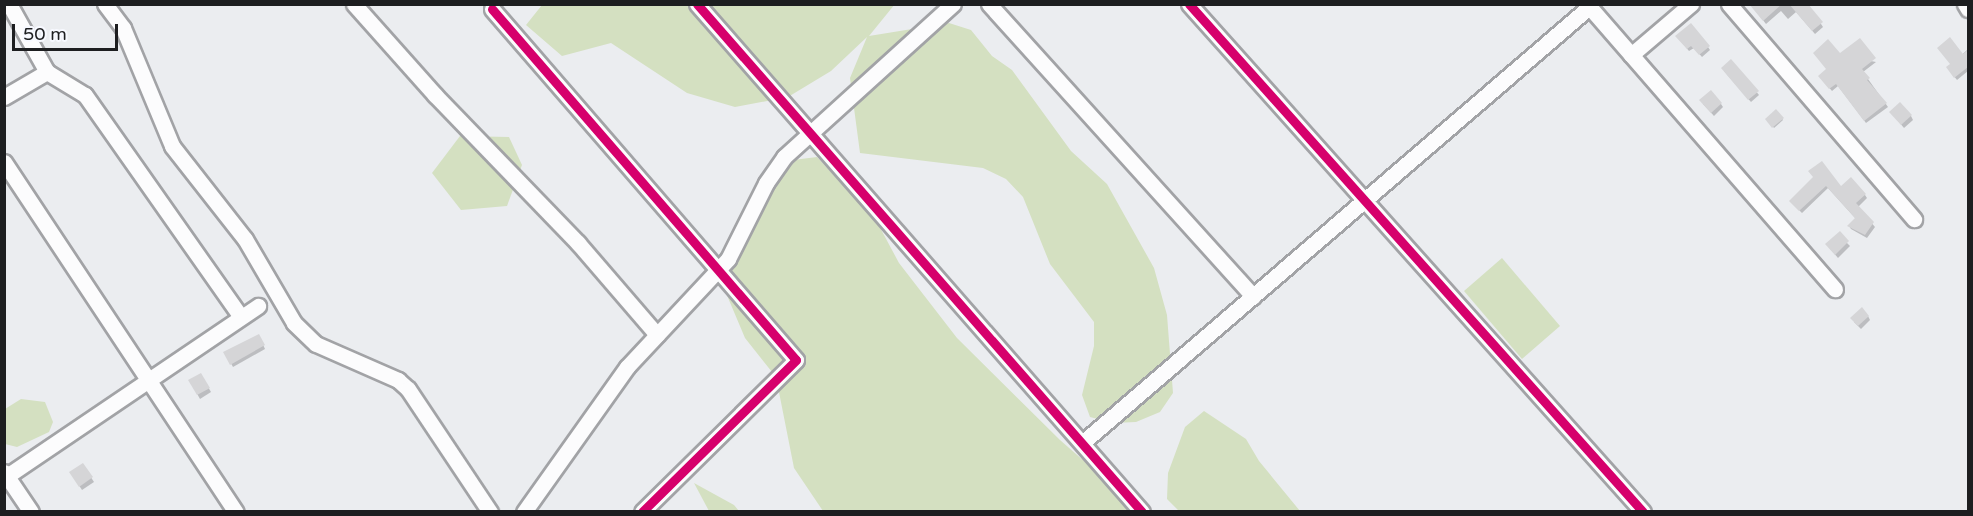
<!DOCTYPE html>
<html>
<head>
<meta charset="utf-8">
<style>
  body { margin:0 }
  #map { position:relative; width:1973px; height:516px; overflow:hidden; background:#ebedf0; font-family:"Varela Round",sans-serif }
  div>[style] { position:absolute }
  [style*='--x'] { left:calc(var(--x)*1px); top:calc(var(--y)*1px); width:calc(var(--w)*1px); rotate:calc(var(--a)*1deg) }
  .green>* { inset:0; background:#d4e0c1 }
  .shadow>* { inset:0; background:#0003 }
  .building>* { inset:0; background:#d5d5d7 }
  .roads { filter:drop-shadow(2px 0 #a2a3a6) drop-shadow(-2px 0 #a2a3a6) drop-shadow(0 2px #a2a3a6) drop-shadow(0 -2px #a2a3a6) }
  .street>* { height:15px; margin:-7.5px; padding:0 7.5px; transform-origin:7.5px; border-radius:7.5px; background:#fcfcfd }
  .cycleway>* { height:9px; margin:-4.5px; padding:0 4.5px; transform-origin:4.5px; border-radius:4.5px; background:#d6006c }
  span { translate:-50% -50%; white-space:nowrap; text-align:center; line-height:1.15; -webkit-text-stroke:4.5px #f7f9ff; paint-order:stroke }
  .frame { position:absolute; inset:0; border:6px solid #1d1e20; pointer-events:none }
  .scale { position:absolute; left:12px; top:24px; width:106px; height:27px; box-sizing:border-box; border:3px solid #1d1e20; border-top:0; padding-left:8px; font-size:18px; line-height:21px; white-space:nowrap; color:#1d1e20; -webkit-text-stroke:4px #f7f9ff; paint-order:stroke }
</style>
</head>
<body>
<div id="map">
  <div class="green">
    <div style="clip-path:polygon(895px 4px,869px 36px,949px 23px,971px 30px,992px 56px,1012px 70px,1071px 151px,1107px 184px,1154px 268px,1167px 315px,1173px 393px,1160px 412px,1136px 422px,1113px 423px,1090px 417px,1082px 395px,1094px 346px,1094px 322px,1050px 264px,1023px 197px,1006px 179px,983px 168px,860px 153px,850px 78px,867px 37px,831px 71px,788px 97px,735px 107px,687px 93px,611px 43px,562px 56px,526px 25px,542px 5px)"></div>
    <div style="clip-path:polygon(460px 136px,509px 137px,522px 165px,507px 206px,461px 210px,432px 173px)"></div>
    <div style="clip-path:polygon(817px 157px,877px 222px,899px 263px,957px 338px,1060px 440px,1141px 511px,823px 511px,794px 468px,776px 377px,745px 338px,726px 293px,748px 201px,769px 163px)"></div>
    <div style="clip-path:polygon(1502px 258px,1560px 326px,1522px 359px,1464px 291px)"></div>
    <div style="clip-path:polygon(21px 399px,45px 402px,53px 422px,49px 432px,17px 447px,5px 444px,5px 409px)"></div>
    <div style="clip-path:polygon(1204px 411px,1246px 439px,1259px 461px,1300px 511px,1179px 511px,1167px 499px,1168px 473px,1185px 427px)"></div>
    <div style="clip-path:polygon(694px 483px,734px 505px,739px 511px,709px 511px)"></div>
  </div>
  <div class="shadow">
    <div style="clip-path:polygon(1808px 4px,1823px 27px,1815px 34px,1796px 12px,1788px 19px,1781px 11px,1766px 24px,1751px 5px)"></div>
    <div style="clip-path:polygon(1679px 39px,1708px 47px,1710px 50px,1702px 57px,1694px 48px,1689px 51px)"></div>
    <div style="clip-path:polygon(1968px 49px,1968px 71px,1957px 80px,1950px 71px,1951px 65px)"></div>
    <div style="clip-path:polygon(1840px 55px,1876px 62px,1863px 72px,1888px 107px,1866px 123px,1838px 86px,1832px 91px,1822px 79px)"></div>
    <div style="clip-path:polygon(1731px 61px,1759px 95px,1751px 102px,1724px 71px)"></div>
    <div style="clip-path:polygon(1703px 104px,1721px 104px,1723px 107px,1714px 116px)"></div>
    <div style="clip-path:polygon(1776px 111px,1783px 120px,1774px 128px,1767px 119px)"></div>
    <div style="clip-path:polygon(1894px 116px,1911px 116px,1913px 120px,1904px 128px)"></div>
    <div style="clip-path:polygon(1814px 177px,1865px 195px,1867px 198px,1858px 207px,1875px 227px,1867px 238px,1851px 229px,1849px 226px,1856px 219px,1828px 188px,1802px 213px,1793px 204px)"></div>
    <div style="clip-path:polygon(1838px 234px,1850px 246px,1838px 258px,1827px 245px)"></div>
    <div style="clip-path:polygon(1868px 316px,1870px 320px,1861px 329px,1854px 322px)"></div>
    <div style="clip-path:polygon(259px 336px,265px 349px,233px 367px,225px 353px)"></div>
    <div style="clip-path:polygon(201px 375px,211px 392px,200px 399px,190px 381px)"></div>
    <div style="clip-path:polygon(83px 465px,94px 482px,82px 490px,71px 473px)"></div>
  </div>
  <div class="building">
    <div style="clip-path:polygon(1749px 4px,1782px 4px,1763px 21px)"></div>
    <div style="clip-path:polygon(1789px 4px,1808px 4px,1823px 22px,1812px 31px)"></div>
    <div style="clip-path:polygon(1691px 23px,1710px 46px,1699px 55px,1691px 46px,1687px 49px,1675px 36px)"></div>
    <div style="clip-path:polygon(1950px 37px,1963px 54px,1968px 50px,1968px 67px,1954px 78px,1946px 67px,1950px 64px,1937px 48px)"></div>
    <div style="clip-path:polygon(1860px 38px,1876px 58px,1862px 69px,1870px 78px,1867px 80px,1887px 103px,1864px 121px,1836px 84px,1829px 89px,1818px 76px,1826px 69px,1813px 53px,1828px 39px,1840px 53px)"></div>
    <div style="clip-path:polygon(1731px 59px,1759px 91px,1748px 100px,1721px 68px)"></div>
    <div style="clip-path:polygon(1711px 90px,1722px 103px,1711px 113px,1699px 100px)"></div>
    <div style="clip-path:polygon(1900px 102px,1912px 115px,1901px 125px,1889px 112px)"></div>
    <div style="clip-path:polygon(1776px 109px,1784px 118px,1772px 128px,1765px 119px)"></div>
    <div style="clip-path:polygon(1822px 161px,1841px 186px,1851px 177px,1866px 194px,1856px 203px,1874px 222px,1865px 235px,1847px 226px,1855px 218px,1826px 186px,1799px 211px,1789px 201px,1813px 177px,1808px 171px)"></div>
    <div style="clip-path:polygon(1840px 231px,1849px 241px,1835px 255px,1825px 244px)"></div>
    <div style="clip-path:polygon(1862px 307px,1869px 316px,1858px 326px,1850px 318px)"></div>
    <div style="clip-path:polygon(259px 334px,265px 345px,230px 365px,223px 352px)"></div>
    <div style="clip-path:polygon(201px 373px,210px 388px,197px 395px,188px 380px)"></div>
    <div style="clip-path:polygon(83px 463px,93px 477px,79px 487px,69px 472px)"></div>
  </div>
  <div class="roads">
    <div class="street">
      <div style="--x:9;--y:4;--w:78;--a:60.8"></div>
      <div style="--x:47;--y:72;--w:44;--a:31.2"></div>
      <div style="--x:85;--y:95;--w:271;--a:54.9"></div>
      <div style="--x:105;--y:4;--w:30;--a:53"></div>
      <div style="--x:123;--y:28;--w:128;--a:67.4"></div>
      <div style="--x:172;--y:146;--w:118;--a:51.9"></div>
      <div style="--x:245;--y:239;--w:97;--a:59.7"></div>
      <div style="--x:294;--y:323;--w:30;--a:44"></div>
      <div style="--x:316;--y:344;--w:90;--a:23.7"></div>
      <div style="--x:398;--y:380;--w:13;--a:42"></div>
      <div style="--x:408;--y:389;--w:148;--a:56.3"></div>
      <div style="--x:354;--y:4;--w:122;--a:48.3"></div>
      <div style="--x:435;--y:95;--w:206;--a:46"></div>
      <div style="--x:578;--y:243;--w:121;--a:49.3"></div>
      <div style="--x:697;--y:4;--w:675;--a:48.78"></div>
      <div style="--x:989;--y:4;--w:394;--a:47.9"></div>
      <div style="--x:1189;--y:4;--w:681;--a:48.21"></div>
      <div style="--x:1587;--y:4;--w:378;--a:49"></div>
      <div style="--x:1729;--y:4;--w:284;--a:49.3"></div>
      <div style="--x:1965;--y:4;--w:6;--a:59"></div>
      <div style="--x:492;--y:9;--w:464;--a:49.1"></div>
      <div style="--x:796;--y:360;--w:216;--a:135.4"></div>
      <div style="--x:1631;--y:55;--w:79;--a:-40.4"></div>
      <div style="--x:4;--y:97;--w:50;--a:-30.2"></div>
      <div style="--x:4;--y:162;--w:420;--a:56.5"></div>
      <div style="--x:1082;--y:443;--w:669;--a:-40.69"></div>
      <div style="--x:4;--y:472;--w:48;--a:56"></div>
      <div style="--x:4;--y:478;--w:307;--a:-34.1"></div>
      <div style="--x:524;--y:512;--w:178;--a:-54.6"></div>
      <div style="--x:627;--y:367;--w:148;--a:-46.9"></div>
      <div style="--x:728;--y:259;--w:85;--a:-63.4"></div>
      <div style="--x:766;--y:183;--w:32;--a:-55"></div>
      <div style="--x:784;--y:157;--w:228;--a:-42.2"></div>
    </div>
  </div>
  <div class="cycleway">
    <div style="--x:697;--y:4;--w:675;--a:48.78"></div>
    <div style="--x:1189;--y:4;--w:681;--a:48.21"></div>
    <div style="--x:492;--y:9;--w:464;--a:49.1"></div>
    <div style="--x:796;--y:360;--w:216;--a:135.4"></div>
  </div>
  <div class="frame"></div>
  <div class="scale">50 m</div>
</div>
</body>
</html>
